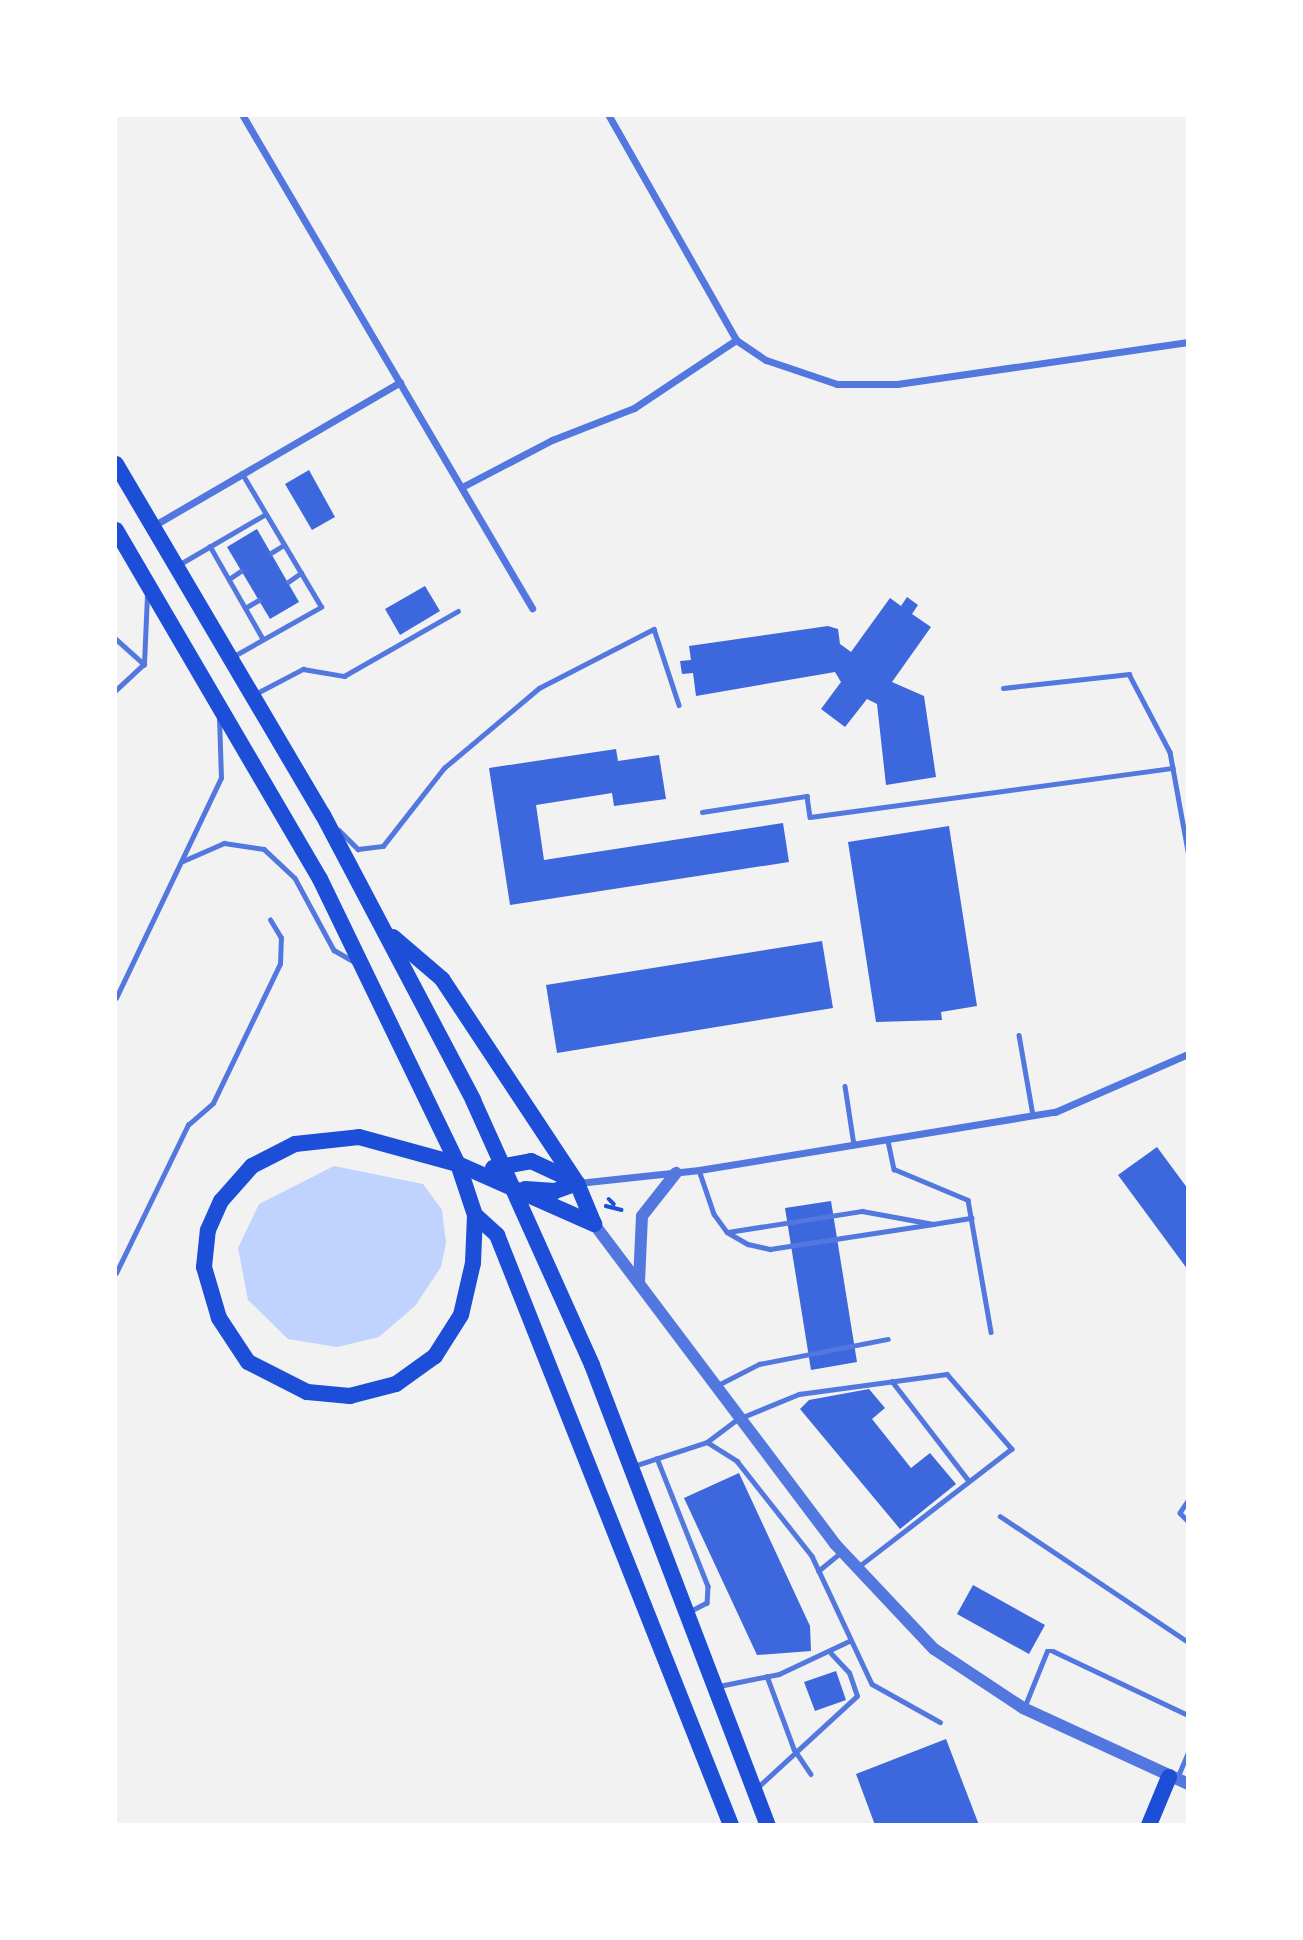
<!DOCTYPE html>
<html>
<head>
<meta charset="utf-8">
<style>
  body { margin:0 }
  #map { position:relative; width:1303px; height:1940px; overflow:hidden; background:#f2f2f2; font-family:Raleway,sans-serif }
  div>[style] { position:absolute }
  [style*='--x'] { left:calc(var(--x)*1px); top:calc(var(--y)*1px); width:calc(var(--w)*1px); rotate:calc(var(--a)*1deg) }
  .water>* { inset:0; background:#bfd3fe }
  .building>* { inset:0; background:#3d67dc }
  .path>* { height:3.5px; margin:-1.75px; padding:0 1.75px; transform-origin:1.75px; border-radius:1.75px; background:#1d4ed8 }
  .service>* { height:4.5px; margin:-2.25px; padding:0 2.25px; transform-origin:2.25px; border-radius:2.25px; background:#5277de }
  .minor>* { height:7px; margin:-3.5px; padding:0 3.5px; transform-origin:3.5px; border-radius:3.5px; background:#5277de }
  .tertiary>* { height:12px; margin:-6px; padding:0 6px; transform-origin:6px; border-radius:6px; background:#5277de }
  .trunk>* { height:16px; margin:-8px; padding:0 8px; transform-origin:8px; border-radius:8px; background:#1d4ed8 }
  span { translate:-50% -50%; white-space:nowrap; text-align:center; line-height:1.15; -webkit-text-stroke:6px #fff; paint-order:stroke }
  .frame { position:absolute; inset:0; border:117px solid #fff; pointer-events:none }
</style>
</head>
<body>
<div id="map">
  <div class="water">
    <div style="clip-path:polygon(334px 1166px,423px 1184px,442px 1210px,446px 1243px,441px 1267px,415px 1306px,379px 1337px,337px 1347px,288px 1339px,248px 1300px,238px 1248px,259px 1204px)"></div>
  </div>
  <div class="building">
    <div style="clip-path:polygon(309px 470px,335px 517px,312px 530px,285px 484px)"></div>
    <div style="clip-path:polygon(257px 529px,299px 602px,270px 619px,227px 547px)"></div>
    <div style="clip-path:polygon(425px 586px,440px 611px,400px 635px,385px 609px)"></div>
    <div style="clip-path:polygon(907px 597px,918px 605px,912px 614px,931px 627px,892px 682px,924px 696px,936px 777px,886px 785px,877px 704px,867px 699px,845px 727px,821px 709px,841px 682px,835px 672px,696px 696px,693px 673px,682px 674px,680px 661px,691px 660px,689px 646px,828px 626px,838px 629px,840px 644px,851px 652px,890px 598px,901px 606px)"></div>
    <div style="clip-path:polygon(616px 749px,618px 761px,659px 755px,666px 799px,614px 806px,612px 793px,536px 805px,544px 860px,783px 823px,789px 862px,510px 905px,489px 768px)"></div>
    <div style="clip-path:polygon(949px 826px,977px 1006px,941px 1012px,942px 1020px,876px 1022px,848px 842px)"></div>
    <div style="clip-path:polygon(822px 941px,833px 1008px,557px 1053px,546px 985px)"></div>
    <div style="clip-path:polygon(1157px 1147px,1188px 1189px,1188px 1270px,1118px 1175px)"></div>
    <div style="clip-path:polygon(831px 1201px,857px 1362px,811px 1370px,785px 1208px)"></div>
    <div style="clip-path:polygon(869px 1389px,885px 1408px,872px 1419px,911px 1468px,930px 1453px,956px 1484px,900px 1529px,800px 1409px,809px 1400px)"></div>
    <div style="clip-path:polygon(739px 1473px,810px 1626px,811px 1651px,757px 1655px,684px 1498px)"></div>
    <div style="clip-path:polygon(973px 1585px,1045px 1625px,1029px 1654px,957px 1614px)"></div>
    <div style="clip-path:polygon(836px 1671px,846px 1700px,815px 1711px,804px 1682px)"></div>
    <div style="clip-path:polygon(946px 1739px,979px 1825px,875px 1825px,856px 1774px)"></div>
  </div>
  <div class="path">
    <div style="--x:609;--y:1199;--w:7;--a:45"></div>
    <div style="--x:606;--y:1206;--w:16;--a:14"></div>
  </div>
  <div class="service">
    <div style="--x:210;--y:546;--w:107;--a:60.3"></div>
    <div style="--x:271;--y:553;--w:15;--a:-32"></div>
    <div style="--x:180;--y:564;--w:99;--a:-30.2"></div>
    <div style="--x:229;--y:579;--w:14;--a:-34"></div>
    <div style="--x:288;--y:582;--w:16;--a:-35"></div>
    <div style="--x:245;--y:608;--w:16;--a:-30"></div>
    <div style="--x:116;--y:639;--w:38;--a:42"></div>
    <div style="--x:234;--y:656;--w:100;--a:-29.4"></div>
    <div style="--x:321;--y:607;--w:155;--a:-120.7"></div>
    <div style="--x:1003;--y:688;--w:127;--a:-6.3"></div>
    <div style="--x:1129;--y:674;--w:88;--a:62.3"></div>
    <div style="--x:1170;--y:752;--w:101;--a:79.7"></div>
    <div style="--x:116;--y:690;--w:38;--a:-43"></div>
    <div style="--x:144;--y:664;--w:68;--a:-87.5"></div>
    <div style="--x:257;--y:693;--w:52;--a:-27.6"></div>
    <div style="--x:303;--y:669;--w:42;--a:9.7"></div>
    <div style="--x:344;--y:676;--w:131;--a:-29.7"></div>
    <div style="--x:702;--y:812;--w:106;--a:-8.7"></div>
    <div style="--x:807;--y:796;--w:21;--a:82"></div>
    <div style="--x:810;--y:817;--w:366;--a:-7.7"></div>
    <div style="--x:339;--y:830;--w:27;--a:45"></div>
    <div style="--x:358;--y:849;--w:25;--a:-7"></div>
    <div style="--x:383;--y:846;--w:99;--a:-52"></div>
    <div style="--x:444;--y:768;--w:124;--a:-40.1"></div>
    <div style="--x:539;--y:688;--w:129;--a:-27.2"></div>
    <div style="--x:654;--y:629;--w:80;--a:71.8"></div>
    <div style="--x:183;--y:861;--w:45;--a:-23.7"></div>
    <div style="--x:224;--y:843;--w:40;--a:8.5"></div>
    <div style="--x:264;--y:849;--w:42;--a:43.1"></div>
    <div style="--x:295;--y:878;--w:82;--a:61.6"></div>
    <div style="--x:334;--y:950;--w:22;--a:30"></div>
    <div style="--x:116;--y:998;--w:244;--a:-64.5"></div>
    <div style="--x:221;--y:778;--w:60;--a:-91.9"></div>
    <div style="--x:1019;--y:1035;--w:81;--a:80.1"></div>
    <div style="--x:845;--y:1086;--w:60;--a:81.3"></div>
    <div style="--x:888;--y:1141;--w:29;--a:78"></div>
    <div style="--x:894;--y:1169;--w:80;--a:22.7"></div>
    <div style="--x:968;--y:1200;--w:134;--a:80.1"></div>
    <div style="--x:699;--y:1170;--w:46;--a:71.2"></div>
    <div style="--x:714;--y:1214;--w:22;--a:54"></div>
    <div style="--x:727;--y:1232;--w:24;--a:30"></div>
    <div style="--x:748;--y:1244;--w:23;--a:13"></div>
    <div style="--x:770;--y:1249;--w:165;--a:-8.7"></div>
    <div style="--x:728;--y:1232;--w:136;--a:-8.9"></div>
    <div style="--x:862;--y:1211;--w:72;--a:10.4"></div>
    <div style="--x:933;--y:1224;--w:39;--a:-9"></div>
    <div style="--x:116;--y:1273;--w:165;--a:-64.1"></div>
    <div style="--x:188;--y:1125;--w:33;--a:-41"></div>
    <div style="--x:213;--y:1103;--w:154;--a:-64.3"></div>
    <div style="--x:280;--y:964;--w:26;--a:-88"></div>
    <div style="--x:281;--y:938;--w:21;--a:-121"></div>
    <div style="--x:892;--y:1381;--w:126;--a:52.4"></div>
    <div style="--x:716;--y:1386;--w:48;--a:-27.1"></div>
    <div style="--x:759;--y:1364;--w:131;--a:-11"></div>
    <div style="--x:707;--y:1442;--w:39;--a:-37"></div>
    <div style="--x:738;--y:1419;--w:66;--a:-22.3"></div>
    <div style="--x:799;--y:1394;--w:149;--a:-7.7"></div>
    <div style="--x:947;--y:1374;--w:99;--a:49.1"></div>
    <div style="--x:1012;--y:1449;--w:193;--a:142.4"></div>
    <div style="--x:657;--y:1458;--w:138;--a:68.3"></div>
    <div style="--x:708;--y:1586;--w:17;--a:93"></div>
    <div style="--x:707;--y:1603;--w:18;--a:153"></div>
    <div style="--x:634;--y:1466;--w:77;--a:-18.2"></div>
    <div style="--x:707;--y:1442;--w:36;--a:32"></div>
    <div style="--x:737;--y:1461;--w:121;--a:51.7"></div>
    <div style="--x:812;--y:1556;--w:141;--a:64.9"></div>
    <div style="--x:872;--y:1684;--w:78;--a:29.2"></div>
    <div style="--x:1188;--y:1501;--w:14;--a:124"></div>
    <div style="--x:1180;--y:1513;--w:11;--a:45"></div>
    <div style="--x:1000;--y:1516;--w:226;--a:33.8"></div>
    <div style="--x:818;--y:1571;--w:27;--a:-39"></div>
    <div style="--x:767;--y:1676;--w:78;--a:69.7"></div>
    <div style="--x:794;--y:1749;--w:30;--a:56"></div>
    <div style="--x:719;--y:1686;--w:61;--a:-11.3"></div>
    <div style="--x:779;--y:1674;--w:77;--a:-25.2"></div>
    <div style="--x:1024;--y:1708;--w:61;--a:-68"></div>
    <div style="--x:1047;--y:1651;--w:6;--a:0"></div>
    <div style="--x:1053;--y:1651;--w:149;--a:25.4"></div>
    <div style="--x:1178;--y:1776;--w:25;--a:-67"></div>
    <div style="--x:758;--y:1787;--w:134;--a:-42.6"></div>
    <div style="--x:857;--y:1696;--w:24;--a:-109"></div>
    <div style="--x:849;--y:1673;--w:26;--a:-133"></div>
  </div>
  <div class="minor">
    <div style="--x:243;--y:116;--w:571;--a:59.57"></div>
    <div style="--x:609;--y:116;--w:257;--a:60.4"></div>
    <div style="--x:736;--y:340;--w:36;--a:34"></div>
    <div style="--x:766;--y:360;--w:75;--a:18.7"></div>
    <div style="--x:837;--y:384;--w:60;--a:0"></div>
    <div style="--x:897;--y:384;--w:294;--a:-8.2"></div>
    <div style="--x:462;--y:487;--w:102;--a:-27.6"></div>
    <div style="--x:552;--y:440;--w:88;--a:-21.3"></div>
    <div style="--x:634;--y:408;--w:123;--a:-33.7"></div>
    <div style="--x:153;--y:526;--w:286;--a:-30.2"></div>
    <div style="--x:578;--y:1183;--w:122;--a:-6.1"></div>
    <div style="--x:699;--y:1170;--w:361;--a:-9.3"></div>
    <div style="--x:1055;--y:1112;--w:145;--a:-23.6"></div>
  </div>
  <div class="tertiary">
    <div style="--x:594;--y:1224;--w:401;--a:53"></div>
    <div style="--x:835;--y:1544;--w:144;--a:46.7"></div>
    <div style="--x:934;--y:1649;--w:107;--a:33.5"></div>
    <div style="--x:1023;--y:1708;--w:182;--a:24.7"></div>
    <div style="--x:639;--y:1282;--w:66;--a:-87.4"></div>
    <div style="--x:642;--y:1216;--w:55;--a:-51.7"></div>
  </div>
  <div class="trunk">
    <div style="--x:116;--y:464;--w:407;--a:59.5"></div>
    <div style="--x:323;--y:815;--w:322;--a:62.2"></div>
    <div style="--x:473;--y:1100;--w:290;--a:65.8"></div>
    <div style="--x:592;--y:1365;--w:493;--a:69.1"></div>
    <div style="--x:116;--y:530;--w:404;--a:59.7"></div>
    <div style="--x:320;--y:879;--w:317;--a:64.2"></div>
    <div style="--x:458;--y:1164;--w:54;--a:71.6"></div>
    <div style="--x:475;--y:1215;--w:30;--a:42"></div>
    <div style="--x:497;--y:1235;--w:635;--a:68.37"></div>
    <div style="--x:393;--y:937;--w:65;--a:40.6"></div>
    <div style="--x:442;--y:979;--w:245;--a:56.5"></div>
    <div style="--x:577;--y:1183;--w:44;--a:67.5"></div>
    <div style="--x:493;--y:1168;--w:39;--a:-10"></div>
    <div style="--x:531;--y:1161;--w:45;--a:24.9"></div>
    <div style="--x:525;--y:1189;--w:30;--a:4"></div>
    <div style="--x:555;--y:1191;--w:23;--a:-20"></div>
    <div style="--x:475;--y:1215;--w:48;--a:92.4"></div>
    <div style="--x:473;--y:1263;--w:53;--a:103"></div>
    <div style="--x:461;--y:1315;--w:49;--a:122.4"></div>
    <div style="--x:435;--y:1356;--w:48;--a:144.3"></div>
    <div style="--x:396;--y:1384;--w:48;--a:165.4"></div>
    <div style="--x:350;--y:1396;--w:43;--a:-174.7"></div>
    <div style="--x:307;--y:1392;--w:66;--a:-153"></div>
    <div style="--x:248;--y:1362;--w:53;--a:-123.4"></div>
    <div style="--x:219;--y:1318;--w:53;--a:-106.4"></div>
    <div style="--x:204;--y:1267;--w:37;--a:-84"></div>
    <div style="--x:208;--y:1230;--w:32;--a:-66"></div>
    <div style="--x:221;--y:1201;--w:47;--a:-48.5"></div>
    <div style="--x:252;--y:1166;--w:48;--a:-27.1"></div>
    <div style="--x:295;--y:1144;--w:64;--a:-6.2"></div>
    <div style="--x:359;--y:1137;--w:103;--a:15.3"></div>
    <div style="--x:458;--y:1164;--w:149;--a:23.8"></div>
    <div style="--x:1149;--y:1825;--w:52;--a:-67.4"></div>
  </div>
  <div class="frame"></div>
</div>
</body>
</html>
